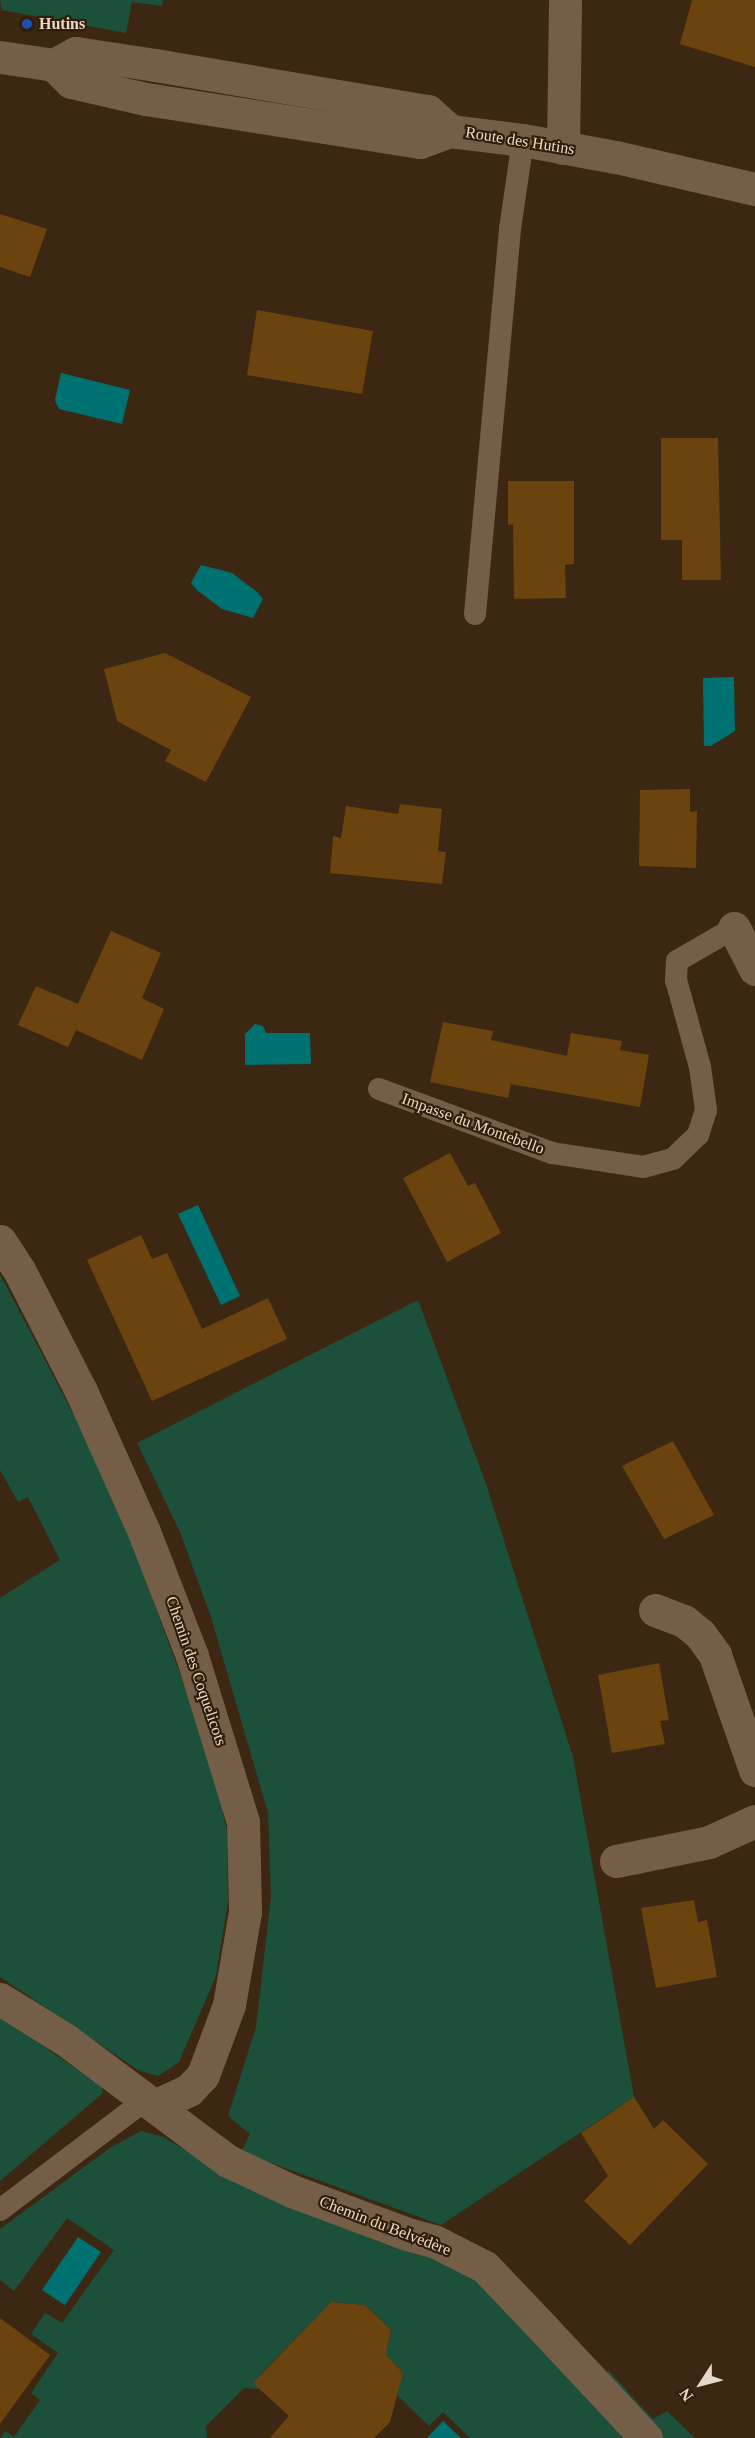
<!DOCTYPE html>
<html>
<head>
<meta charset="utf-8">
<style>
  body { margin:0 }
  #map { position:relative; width:755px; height:2438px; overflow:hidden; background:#3c2812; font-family:"Times New Roman",serif }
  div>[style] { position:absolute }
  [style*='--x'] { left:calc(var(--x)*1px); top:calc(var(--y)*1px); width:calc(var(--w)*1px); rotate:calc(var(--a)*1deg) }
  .green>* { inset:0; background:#1c503b }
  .water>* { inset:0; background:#007171 }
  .building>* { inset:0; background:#6b430f }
  .service>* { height:22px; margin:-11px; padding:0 11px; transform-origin:11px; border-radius:11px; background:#755e47 }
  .pedestrian>* { height:33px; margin:-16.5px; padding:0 16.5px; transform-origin:16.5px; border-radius:16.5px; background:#755e47 }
  .minor>* { height:33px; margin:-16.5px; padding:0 16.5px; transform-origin:16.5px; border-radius:16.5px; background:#755e47 }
  .tertiary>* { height:33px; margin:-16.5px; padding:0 16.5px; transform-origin:16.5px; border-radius:16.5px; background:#755e47 }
  .dots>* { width:16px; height:16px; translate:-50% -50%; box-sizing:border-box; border:3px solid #321e08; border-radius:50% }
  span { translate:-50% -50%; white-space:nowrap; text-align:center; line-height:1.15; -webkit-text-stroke:4.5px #321e08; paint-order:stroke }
  .poi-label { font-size:16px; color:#e6d8cb; font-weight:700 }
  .left { translate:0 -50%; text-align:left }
  .street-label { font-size:16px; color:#e6d8cb }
  .north { position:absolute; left:671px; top:2354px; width:60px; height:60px; -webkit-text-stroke:4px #321e08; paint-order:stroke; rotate:234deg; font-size:16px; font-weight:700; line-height:24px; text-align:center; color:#e6d8cb }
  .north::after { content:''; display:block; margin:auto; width:21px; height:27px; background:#e6d8cb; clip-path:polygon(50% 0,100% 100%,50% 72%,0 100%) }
</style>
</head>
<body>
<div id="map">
  <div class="green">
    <div style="clip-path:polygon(0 0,163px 0,162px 6px,132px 2px,126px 33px,2px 10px)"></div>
    <div style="clip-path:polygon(0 1274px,81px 1429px,129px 1536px,210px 1755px,227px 1831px,228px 1901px,216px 1976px,179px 2062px,158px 2076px,138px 2070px,0 1977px,0 1598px,60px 1560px,28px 1497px,18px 1502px,0 1470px)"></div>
    <div style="clip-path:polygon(418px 1300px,485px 1481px,573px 1757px,634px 2097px,441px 2225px,241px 2152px,250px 2134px,228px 2116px,256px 2027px,271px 1896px,268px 1813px,211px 1617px,180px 1532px,137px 1443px)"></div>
    <div style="clip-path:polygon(0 2016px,101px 2086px,103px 2093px,0 2181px)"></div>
    <div style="clip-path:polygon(141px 2131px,163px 2137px,247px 2185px,431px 2255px,474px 2278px,628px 2438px,470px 2438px,443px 2412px,429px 2426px,396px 2394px,403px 2373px,386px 2355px,391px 2330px,365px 2305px,331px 2302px,260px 2375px,259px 2389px,244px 2388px,206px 2426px,207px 2438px,1px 2438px,5px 2431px,14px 2437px,40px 2400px,31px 2393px,58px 2353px,31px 2334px,45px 2313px,62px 2323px,114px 2250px,67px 2218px,14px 2291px,0 2280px,0 2229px,110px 2148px)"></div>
    <div style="clip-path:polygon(609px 2371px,653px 2419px,667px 2411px,695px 2438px,661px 2438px,603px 2373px)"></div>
  </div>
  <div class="water">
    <div style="clip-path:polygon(61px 373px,130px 390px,122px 424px,59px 409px,55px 400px)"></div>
    <div style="clip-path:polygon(201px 565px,232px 573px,257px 592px,263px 599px,253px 618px,222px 609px,197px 590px,191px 583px)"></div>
    <div style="clip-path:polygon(734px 677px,735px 731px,711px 746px,704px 746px,703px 678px)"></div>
    <div style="clip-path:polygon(255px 1024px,263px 1026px,266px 1033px,310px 1033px,311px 1064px,245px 1065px,245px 1034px)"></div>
    <div style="clip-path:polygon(198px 1205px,240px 1296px,221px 1305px,178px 1214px)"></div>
    <div style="clip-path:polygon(78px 2237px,101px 2252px,65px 2305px,42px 2290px)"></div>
    <div style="clip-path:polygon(443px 2421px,461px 2438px,427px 2438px)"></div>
  </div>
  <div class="building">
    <div style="clip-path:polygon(692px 0,755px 0,755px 67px,680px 44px)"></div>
    <div style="clip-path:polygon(0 214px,47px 229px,30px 277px,0 267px)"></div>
    <div style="clip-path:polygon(257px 310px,373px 331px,362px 394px,247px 375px)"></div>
    <div style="clip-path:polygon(661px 438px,718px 438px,721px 580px,682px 580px,682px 540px,661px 540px)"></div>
    <div style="clip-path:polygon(508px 481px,574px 481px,574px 564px,565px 565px,566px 598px,514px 599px,513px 524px,508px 525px)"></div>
    <div style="clip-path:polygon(165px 653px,251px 697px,206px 782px,165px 761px,171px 750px,117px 721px,104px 669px)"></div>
    <div style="clip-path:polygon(690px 789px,690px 812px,697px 811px,696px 868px,639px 866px,640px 790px)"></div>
    <div style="clip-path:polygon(400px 804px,442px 809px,438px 851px,446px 852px,442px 884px,330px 873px,333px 836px,341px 838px,346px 806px,398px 814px)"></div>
    <div style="clip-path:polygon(111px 931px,161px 953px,142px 998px,164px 1009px,142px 1060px,76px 1030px,68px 1047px,18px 1025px,36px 986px,78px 1004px)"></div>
    <div style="clip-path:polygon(443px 1022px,493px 1031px,491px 1040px,567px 1056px,571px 1033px,622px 1041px,620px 1050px,649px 1055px,640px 1107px,511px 1084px,508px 1098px,430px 1082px)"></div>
    <div style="clip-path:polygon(450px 1153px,468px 1186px,475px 1183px,501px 1233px,447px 1262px,403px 1178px)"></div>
    <div style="clip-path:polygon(141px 1235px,152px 1259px,167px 1253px,202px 1329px,268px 1298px,287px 1339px,152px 1401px,87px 1260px)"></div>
    <div style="clip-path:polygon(673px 1441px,714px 1515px,664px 1539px,622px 1466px)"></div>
    <div style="clip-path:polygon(659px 1663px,669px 1720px,660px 1721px,665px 1744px,612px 1753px,598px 1675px)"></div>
    <div style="clip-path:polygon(694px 1900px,698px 1922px,707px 1920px,717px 1977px,656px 1988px,641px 1908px)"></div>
    <div style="clip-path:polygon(634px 2097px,654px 2129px,663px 2120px,708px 2164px,630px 2245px,584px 2201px,608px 2176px,581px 2133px)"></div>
    <div style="clip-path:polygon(331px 2302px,365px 2305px,391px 2330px,386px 2355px,403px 2373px,390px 2422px,374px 2438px,270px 2438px,289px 2416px,253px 2383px)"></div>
    <div style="clip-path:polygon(0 2318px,50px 2355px,0 2424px)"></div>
  </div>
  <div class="service">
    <div style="--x:475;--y:614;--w:387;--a:-84.8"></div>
    <div style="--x:510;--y:229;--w:90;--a:-81.7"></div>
    <div style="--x:379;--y:1089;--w:184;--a:20.3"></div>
    <div style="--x:552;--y:1153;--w:92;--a:8.7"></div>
    <div style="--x:643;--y:1167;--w:31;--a:-15"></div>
    <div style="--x:673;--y:1159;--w:35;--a:-44"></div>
    <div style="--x:698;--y:1135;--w:26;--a:-72"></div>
    <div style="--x:706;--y:1110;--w:43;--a:-97.9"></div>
    <div style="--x:700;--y:1067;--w:90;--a:-105.4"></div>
    <div style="--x:676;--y:980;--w:19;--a:-87"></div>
    <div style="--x:677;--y:961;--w:66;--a:-30.1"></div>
    <div style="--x:0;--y:2210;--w:186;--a:-37.1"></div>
  </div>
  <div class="pedestrian">
    <div style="--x:407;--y:2234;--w:28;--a:15"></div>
    <div style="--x:434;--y:2241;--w:57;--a:27"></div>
    <div style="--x:485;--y:2267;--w:84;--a:46.4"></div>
  </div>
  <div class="minor">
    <div style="--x:563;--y:148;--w:148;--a:-89.2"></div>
    <div style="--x:734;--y:928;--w:46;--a:62.9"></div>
    <div style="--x:0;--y:1241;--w:35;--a:57"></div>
    <div style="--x:19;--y:1270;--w:136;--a:62.9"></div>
    <div style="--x:81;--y:1391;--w:154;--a:65.9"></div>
    <div style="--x:144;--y:1532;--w:133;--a:68.8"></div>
    <div style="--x:192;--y:1656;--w:174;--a:72.9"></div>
    <div style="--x:243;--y:1822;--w:90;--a:88.7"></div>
    <div style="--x:245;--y:1912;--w:94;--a:99.8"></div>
    <div style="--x:229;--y:2005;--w:75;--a:110.4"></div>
    <div style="--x:203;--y:2075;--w:21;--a:133"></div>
    <div style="--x:189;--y:2090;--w:35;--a:155"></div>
    <div style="--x:655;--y:1610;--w:31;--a:21"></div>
    <div style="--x:684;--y:1621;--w:21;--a:39"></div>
    <div style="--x:700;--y:1634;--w:26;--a:54"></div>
    <div style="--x:715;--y:1655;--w:122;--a:70.8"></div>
    <div style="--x:616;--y:1861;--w:95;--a:-11.5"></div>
    <div style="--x:709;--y:1842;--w:51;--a:-24.5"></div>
    <div style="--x:0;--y:1999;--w:78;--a:31.8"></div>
    <div style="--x:66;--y:2040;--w:202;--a:36.8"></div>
    <div style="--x:228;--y:2161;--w:71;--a:25.1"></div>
    <div style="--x:292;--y:2191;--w:123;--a:20.5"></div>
    <div style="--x:543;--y:2328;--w:151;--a:46.9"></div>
  </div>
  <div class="tertiary">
    <div style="--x:0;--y:57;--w:55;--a:8.4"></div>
    <div style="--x:54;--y:65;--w:25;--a:-29"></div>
    <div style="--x:76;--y:53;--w:80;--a:8.6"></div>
    <div style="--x:155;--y:65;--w:277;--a:9.6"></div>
    <div style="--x:428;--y:111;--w:30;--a:42"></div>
    <div style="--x:54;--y:65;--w:24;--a:45"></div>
    <div style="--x:71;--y:82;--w:77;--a:12.8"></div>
    <div style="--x:146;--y:99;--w:277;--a:8.9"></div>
    <div style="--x:420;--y:142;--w:32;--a:-20"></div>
    <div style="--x:450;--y:131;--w:74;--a:7"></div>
    <div style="--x:523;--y:140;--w:95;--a:10.4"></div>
    <div style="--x:616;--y:157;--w:143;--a:13"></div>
  </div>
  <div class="dots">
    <div style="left:27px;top:24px;background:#1a4fb4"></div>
  </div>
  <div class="poi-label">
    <span class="left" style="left:39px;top:24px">Hutins</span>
  </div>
  <div class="street-label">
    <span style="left:520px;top:141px;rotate:9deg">Route des Hutins</span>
    <span style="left:473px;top:1124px;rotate:20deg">Impasse du Montebello</span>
    <span style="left:196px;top:1671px;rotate:71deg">Chemin des Coquelicots</span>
    <span style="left:385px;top:2226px;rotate:21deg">Chemin du Belvédère</span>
  </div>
  <div class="north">N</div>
</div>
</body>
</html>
